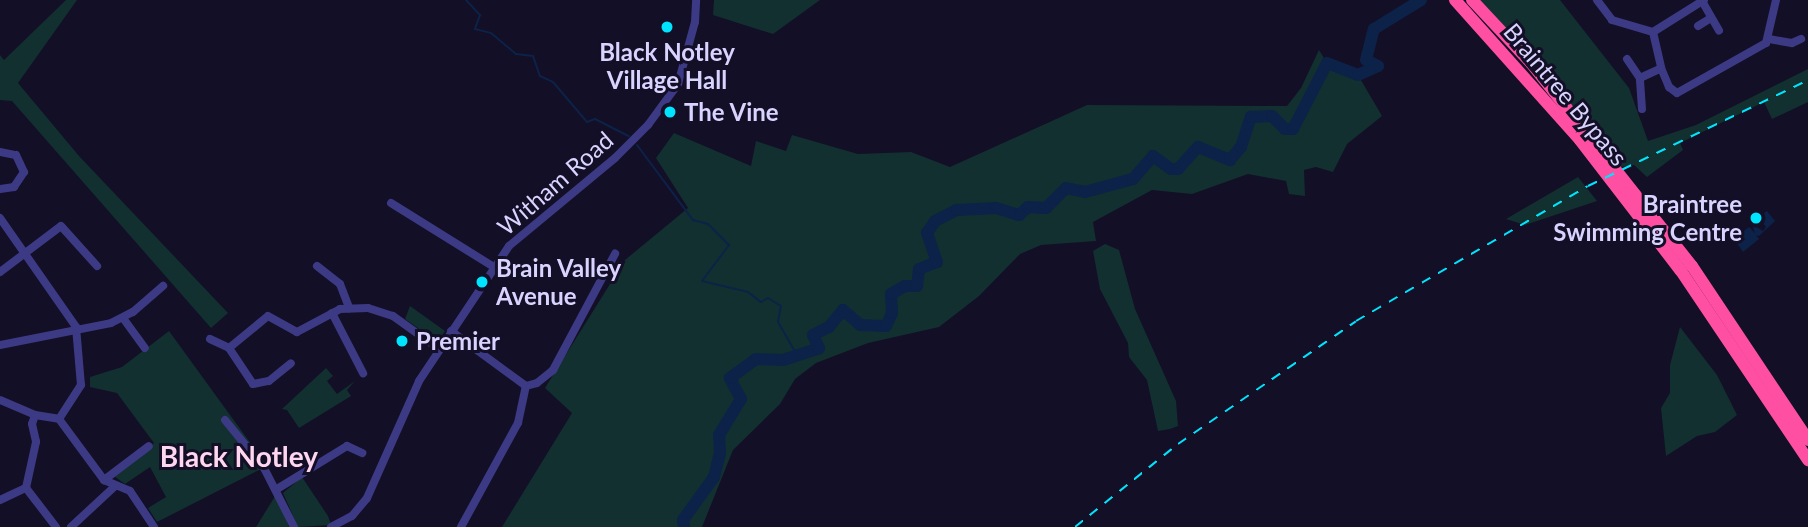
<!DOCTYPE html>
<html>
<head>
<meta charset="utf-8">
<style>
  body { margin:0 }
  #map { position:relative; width:1808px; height:527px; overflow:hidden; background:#130f26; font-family:Lato,sans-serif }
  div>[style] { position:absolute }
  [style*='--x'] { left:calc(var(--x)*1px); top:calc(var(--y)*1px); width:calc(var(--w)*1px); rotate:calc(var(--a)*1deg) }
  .green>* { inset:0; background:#12302f }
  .water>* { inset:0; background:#0c2248 }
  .stream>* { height:2px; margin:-1px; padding:0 1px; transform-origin:1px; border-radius:1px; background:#0c2248 }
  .river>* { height:12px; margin:-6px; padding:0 6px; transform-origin:6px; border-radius:6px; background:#0c2248 }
  .minor>* { height:8px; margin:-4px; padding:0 4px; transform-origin:4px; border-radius:4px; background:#3d3a85 }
  .highway>* { height:12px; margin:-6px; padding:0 6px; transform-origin:6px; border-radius:6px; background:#ff4fa3 }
  .rail>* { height:2px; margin-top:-1px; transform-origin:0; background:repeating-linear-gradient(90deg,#00e5ff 0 10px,transparent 0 19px) }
  .dots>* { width:19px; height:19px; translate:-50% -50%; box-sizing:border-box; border:4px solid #130f26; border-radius:50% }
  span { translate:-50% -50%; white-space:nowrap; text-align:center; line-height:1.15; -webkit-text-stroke:6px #130f26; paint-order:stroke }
  .poi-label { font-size:24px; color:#d9d4ff; font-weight:700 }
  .left { translate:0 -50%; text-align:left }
  .right { translate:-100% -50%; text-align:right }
  .street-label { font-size:24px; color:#d9d4ff }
  .quarter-label { font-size:28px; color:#ffd6f0; font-weight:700 }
</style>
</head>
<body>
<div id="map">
  <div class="green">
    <div style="clip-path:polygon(66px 0,77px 0,18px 83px,79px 156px,228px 313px,211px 328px,12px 101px,0 100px,0 55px,4px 60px)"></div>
    <div style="clip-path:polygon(714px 0,820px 0,773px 34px,713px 15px)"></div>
    <div style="clip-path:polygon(1479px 0,1560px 0,1629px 88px,1648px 141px,1696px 125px,1808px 69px,1808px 102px,1772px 119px,1764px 102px,1680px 143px,1683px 150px,1647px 177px,1634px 165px,1621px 167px)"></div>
    <div style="clip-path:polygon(1319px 50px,1327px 63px,1358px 75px,1382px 116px,1347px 144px,1333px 172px,1316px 167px,1304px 170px,1305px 196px,1289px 194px,1286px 181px,1248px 174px,1192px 194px,1152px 190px,1093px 222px,1096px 241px,1041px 245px,1020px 254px,979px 296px,939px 327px,868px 343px,816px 363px,795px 379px,780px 404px,733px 450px,702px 527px,502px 527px,572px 413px,545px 388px,625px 260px,688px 208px,656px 158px,674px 133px,751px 166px,756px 141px,786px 151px,792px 135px,858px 154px,911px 152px,950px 167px,1087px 105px,1287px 106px,1301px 88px)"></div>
    <div style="clip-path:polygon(1578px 177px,1597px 201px,1525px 225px,1506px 219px)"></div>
    <div style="clip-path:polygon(1105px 244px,1119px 250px,1135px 309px,1176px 401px,1178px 426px,1170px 429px,1158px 431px,1147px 380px,1129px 357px,1128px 343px,1100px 289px,1093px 251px)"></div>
    <div style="clip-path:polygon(410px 306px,445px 331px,441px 337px,432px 338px,405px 319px)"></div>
    <div style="clip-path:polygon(1680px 327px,1717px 375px,1737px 415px,1715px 432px,1697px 436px,1666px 456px,1661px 408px,1670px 393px,1670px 365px)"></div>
    <div style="clip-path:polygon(169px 331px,267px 466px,157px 522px,148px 508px,166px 497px,150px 467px,125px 484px,111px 474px,154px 443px,117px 393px,90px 387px,90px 377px,122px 367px)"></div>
    <div style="clip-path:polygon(326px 368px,333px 376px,327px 381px,337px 394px,355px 381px,347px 390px,351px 396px,299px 428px,287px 410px,282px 409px)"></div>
    <div style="clip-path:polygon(302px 477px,328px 516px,331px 525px,298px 527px,283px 493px)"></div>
    <div style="clip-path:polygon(277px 493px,289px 527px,256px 527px)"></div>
  </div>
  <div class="water">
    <div style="clip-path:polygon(1767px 211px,1775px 221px,1759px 236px,1756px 235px,1759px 239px,1743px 252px,1734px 239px,1749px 227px,1755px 233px,1752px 224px,1763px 231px,1766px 227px,1758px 217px)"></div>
  </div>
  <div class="stream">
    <div style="--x:466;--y:0;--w:21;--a:47"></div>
    <div style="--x:480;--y:15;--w:15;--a:110"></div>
    <div style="--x:475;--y:29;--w:16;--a:14"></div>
    <div style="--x:491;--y:33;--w:33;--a:40"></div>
    <div style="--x:516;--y:54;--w:17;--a:7"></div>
    <div style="--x:533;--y:56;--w:21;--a:71"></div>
    <div style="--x:540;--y:76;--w:14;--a:25"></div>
    <div style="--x:553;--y:82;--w:52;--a:49.6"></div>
    <div style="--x:587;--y:122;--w:9;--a:-21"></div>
    <div style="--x:595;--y:119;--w:38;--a:27"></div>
    <div style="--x:637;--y:145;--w:94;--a:53.3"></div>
    <div style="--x:693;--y:220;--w:16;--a:15"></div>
    <div style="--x:708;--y:224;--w:30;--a:45"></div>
    <div style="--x:729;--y:245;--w:45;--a:126.9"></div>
    <div style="--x:702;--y:281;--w:47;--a:13.4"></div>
    <div style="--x:748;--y:292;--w:16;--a:38"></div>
    <div style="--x:761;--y:302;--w:8;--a:-30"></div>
    <div style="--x:768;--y:298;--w:15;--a:32"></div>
    <div style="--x:781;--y:306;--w:16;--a:101"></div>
    <div style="--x:778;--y:322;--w:34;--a:60"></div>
  </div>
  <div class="river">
    <div style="--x:684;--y:527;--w:7;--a:-98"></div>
    <div style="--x:683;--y:520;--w:53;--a:-54.2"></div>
    <div style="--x:714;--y:477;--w:25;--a:-76"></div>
    <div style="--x:720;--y:453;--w:18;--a:-93"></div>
    <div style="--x:719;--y:435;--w:42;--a:-58.6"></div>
    <div style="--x:741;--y:399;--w:24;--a:-118"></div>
    <div style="--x:730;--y:378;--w:32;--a:-36"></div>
    <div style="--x:756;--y:359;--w:27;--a:2"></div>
    <div style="--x:783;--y:360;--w:38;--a:-18"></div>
    <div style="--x:819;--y:348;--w:14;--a:-115"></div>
    <div style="--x:813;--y:335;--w:18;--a:-27"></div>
    <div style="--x:829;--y:327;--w:22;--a:-51"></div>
    <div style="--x:843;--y:310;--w:23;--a:41"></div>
    <div style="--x:860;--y:325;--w:26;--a:2"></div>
    <div style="--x:886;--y:326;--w:14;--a:-65"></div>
    <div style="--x:892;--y:313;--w:19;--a:-93"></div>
    <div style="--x:891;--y:294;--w:16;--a:-30"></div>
    <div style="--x:905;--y:286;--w:12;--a:0"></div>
    <div style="--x:917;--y:286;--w:17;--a:-83"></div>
    <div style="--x:919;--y:269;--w:19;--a:-21"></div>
    <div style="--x:937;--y:262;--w:31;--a:-109"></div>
    <div style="--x:927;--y:233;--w:14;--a:-56"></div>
    <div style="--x:935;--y:221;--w:25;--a:-27"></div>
    <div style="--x:957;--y:210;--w:39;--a:-3"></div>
    <div style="--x:996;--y:208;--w:24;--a:17"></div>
    <div style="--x:1019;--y:215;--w:12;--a:-42"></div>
    <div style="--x:1028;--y:207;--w:18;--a:3"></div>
    <div style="--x:1046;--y:208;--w:28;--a:-45"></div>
    <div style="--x:1066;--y:188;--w:19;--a:12"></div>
    <div style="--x:1085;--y:192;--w:50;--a:-15.2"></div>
    <div style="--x:1133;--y:179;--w:30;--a:-49"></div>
    <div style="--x:1153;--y:156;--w:22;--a:36"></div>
    <div style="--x:1171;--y:169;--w:7;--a:0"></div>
    <div style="--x:1178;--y:169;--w:30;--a:-48"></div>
    <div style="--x:1198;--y:147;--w:35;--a:22"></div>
    <div style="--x:1230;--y:160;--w:17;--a:-50"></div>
    <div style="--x:1241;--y:147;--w:32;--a:-72"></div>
    <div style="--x:1251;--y:117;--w:21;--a:-3"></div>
    <div style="--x:1272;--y:116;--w:18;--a:45"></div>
    <div style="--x:1285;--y:129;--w:8;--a:0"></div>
    <div style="--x:1293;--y:129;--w:74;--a:-62.7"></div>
    <div style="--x:1327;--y:63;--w:33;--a:21"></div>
    <div style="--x:1358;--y:75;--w:22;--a:-24"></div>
    <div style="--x:1378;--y:66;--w:13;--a:-153"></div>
    <div style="--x:1366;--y:60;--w:32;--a:-76"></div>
    <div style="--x:1374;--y:29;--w:55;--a:-31.7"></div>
  </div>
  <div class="minor">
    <div style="--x:1597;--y:0;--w:25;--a:53"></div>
    <div style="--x:1612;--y:20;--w:43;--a:16.3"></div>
    <div style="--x:1702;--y:1;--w:34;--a:60"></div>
    <div style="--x:1698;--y:26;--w:15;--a:-32"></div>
    <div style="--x:1653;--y:32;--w:37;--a:77"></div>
    <div style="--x:1661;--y:68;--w:21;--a:67"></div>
    <div style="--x:1669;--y:87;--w:10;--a:37"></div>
    <div style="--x:1677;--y:93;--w:102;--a:-29.3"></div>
    <div style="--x:1766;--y:43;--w:44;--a:-76.9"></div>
    <div style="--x:1653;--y:32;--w:60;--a:-32.1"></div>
    <div style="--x:1769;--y:39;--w:23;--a:10"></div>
    <div style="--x:1792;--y:43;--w:10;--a:-24"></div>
    <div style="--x:1627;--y:59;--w:23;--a:56"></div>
    <div style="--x:1642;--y:109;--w:31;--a:-94"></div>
    <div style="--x:1640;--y:78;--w:23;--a:-25"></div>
    <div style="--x:0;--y:152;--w:16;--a:11"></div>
    <div style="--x:16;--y:155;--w:19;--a:65"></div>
    <div style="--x:24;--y:172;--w:18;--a:124"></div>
    <div style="--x:14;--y:187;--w:14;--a:172"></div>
    <div style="--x:391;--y:203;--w:121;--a:31.9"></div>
    <div style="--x:0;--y:218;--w:133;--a:55.1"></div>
    <div style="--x:76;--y:327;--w:58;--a:85.1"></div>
    <div style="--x:81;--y:385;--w:40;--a:122.9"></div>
    <div style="--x:59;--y:419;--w:76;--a:53.6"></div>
    <div style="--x:104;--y:480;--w:28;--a:23"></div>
    <div style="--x:130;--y:491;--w:43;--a:56.3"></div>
    <div style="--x:317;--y:266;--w:29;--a:38"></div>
    <div style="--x:340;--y:284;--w:26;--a:69"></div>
    <div style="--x:0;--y:272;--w:76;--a:-37"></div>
    <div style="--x:61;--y:226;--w:54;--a:48"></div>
    <div style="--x:332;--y:313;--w:68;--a:62.7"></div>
    <div style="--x:123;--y:318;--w:37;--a:54"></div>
    <div style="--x:451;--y:331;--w:93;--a:36.3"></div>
    <div style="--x:526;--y:386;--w:11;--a:-15"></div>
    <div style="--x:537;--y:383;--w:21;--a:-39"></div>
    <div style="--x:553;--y:370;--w:132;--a:-61.9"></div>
    <div style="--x:210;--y:339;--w:21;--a:25"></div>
    <div style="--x:229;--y:348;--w:50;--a:-39.4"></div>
    <div style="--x:268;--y:316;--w:33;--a:29"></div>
    <div style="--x:297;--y:332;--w:49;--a:-28.1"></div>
    <div style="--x:340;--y:309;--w:28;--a:-2"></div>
    <div style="--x:368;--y:308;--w:26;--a:18"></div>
    <div style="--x:393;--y:316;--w:57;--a:35.7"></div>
    <div style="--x:0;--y:345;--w:113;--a:-11.2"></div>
    <div style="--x:111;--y:323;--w:25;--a:-27"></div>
    <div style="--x:133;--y:312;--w:40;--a:-41"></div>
    <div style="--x:229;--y:348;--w:43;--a:56.3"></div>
    <div style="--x:253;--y:384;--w:16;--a:-11"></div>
    <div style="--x:269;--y:381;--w:28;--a:-39"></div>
    <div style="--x:0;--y:400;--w:38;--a:23"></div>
    <div style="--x:35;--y:415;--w:24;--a:9"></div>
    <div style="--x:35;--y:415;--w:9;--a:108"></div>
    <div style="--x:32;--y:424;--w:18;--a:77"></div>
    <div style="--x:36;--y:442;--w:47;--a:102.3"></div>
    <div style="--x:26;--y:488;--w:49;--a:52.4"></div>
    <div style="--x:225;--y:420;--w:62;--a:50.9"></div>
    <div style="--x:264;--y:468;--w:66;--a:63"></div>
    <div style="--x:104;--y:480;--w:56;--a:-37.1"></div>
    <div style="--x:277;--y:489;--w:82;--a:-31.6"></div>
    <div style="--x:347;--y:446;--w:17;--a:25"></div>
    <div style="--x:0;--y:500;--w:29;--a:-25"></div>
    <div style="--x:71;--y:527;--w:59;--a:-42.9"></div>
    <div style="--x:331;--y:527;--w:24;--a:-28"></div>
    <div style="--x:352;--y:516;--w:23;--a:-50"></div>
    <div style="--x:367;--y:498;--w:128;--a:-66"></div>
    <div style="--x:419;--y:381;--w:162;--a:-56.3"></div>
    <div style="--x:509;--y:246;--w:138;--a:-39.7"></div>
    <div style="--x:615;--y:158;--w:47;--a:-45"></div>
    <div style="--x:648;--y:125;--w:51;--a:-53.8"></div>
    <div style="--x:678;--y:84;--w:64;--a:-74.7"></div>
    <div style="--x:695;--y:22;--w:22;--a:-87"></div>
    <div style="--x:461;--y:527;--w:119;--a:-61.3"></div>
    <div style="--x:518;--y:423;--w:38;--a:-78"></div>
  </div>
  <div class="highway">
    <div style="--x:1455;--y:0;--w:188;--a:48.2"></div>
    <div style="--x:1580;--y:140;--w:165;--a:52.4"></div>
    <div style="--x:1681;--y:271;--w:228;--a:56.1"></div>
    <div style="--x:1472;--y:0;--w:86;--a:46.9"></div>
    <div style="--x:1531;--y:63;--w:259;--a:51.6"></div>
    <div style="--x:1692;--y:266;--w:209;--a:56.3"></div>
  </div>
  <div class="rail">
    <div style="--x:1075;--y:527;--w:132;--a:-38.9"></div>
    <div style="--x:1178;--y:444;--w:216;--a:-34.6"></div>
    <div style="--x:1356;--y:321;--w:268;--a:-30.2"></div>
    <div style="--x:1588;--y:186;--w:244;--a:-25.7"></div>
  </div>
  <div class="dots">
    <div style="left:667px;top:27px;background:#00e5ff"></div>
    <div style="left:670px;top:112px;background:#00e5ff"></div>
    <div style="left:1756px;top:218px;background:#00e5ff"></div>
    <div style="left:482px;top:282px;background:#00e5ff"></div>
    <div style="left:402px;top:341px;background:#00e5ff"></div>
  </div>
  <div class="poi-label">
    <span style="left:667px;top:66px">Black Notley<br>Village Hall</span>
    <span class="left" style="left:684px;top:112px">The Vine</span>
    <span class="right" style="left:1742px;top:218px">Braintree<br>Swimming Centre</span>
    <span class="left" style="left:496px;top:282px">Brain Valley<br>Avenue</span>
    <span class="left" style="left:416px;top:341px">Premier</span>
  </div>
  <div class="street-label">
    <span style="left:1566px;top:94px;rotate:50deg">Braintree Bypass</span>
    <span style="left:555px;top:183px;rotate:-41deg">Witham Road</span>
  </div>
  <div class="quarter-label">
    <span style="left:239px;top:456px">Black Notley</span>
  </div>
</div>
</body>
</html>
